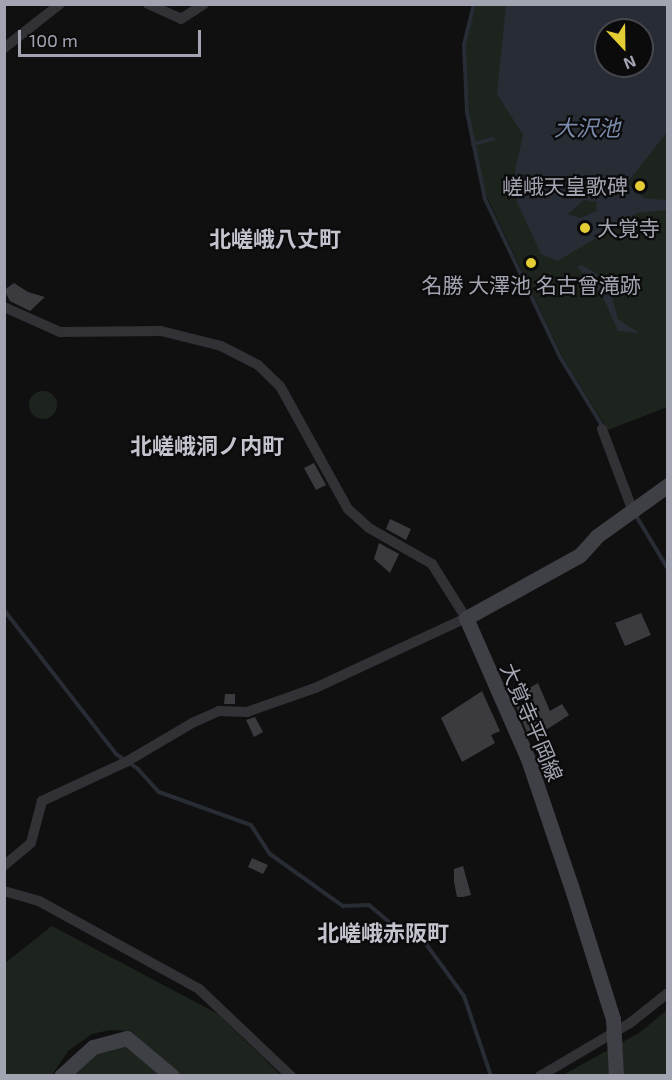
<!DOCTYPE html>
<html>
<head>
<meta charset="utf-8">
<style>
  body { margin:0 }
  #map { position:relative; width:672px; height:1080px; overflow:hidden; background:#101011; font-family:"Exo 2","Noto Sans JP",sans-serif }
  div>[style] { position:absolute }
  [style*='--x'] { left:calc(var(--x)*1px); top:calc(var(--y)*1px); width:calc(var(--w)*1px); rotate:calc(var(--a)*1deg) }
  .green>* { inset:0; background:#1d241e }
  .round { border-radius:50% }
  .water>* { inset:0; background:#282c34 }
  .stream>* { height:4px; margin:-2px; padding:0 2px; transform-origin:2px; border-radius:2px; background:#282c34 }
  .building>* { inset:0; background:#3b3a3e }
  .street>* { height:10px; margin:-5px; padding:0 5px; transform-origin:5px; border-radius:5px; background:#323136 }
  .secondary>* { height:15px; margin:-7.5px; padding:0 7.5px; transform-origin:7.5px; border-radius:7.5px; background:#3f4046 }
  .dots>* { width:16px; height:16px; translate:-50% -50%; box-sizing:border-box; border:3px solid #0b0b0c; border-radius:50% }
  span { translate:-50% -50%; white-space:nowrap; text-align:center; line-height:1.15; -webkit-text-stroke:4.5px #0b0b0c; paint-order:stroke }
  .poi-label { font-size:21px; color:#a2a4b1 }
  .right { translate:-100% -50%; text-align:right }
  .left { translate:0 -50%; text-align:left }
  .street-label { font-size:21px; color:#a2a4b1 }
  .water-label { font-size:22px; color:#7b8bab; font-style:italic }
  .neighbourhood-label { font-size:22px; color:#c3c4ce; font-weight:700 }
  .frame { position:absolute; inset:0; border:6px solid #a2a4b1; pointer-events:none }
  .north { position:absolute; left:594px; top:18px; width:60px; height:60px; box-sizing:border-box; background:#0b0b0c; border:2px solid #47484e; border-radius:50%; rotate:158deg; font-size:16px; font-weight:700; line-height:24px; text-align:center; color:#a2a4b1 }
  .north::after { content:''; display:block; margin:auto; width:21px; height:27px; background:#e4cc35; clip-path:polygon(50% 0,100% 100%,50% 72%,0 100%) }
  .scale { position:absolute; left:18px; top:30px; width:183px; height:27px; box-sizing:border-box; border:3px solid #a2a4b1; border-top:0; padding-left:8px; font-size:18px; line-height:21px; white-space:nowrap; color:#a2a4b1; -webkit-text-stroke:4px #0b0b0c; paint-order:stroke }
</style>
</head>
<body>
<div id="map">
  <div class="green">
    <div style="clip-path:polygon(evenodd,476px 5px,667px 5px,667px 407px,608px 430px,563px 358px,486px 195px,470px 122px,465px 45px,476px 5px,606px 30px,642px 30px,642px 66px,606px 66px,606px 30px)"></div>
    <div class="round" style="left:29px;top:391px;width:28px;height:28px"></div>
    <div style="clip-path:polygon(52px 926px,218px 1014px,281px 1075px,180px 1075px,131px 1031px,110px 1030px,92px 1034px,68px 1051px,52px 1075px,5px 1076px,5px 963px)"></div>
    <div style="clip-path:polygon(667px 1010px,667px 1075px,561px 1076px,639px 1033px)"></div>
    <div style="clip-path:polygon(127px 1044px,164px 1076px,68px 1076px,94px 1053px)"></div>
  </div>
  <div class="water">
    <div style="clip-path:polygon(evenodd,506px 5px,667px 5px,667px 132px,627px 183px,644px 198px,667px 200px,667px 210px,637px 213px,558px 261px,541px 254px,517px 202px,515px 171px,523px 135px,497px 94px,506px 5px,606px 30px,642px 30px,642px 66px,606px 66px,606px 30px,506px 5px,584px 200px,597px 202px,596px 211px,580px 218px,568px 214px,584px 200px)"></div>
    <div style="clip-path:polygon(582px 265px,607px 280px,618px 319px,639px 333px,618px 331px,602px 295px,577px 267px)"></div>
  </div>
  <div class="stream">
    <div style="--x:474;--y:4;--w:42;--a:103.7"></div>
    <div style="--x:464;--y:45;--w:67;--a:87.4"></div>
    <div style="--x:467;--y:112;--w:89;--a:78.3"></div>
    <div style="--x:485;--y:199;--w:175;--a:64.6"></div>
    <div style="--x:560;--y:357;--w:82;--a:58.4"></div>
    <div style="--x:473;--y:144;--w:21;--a:-14"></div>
    <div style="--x:635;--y:514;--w:64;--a:59"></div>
    <div style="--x:4;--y:610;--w:182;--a:52.1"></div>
    <div style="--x:116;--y:754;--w:27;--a:34"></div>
    <div style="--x:138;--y:769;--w:31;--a:48"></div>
    <div style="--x:159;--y:792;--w:98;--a:19.7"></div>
    <div style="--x:251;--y:825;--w:35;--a:57"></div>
    <div style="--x:270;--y:854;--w:90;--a:35.5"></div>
    <div style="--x:343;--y:906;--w:26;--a:-2"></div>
    <div style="--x:369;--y:905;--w:38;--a:40"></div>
    <div style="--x:398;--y:929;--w:15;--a:-16"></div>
    <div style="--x:412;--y:925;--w:88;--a:53.8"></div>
    <div style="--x:464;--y:996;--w:84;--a:71.4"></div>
  </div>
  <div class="building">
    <div style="clip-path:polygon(14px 283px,28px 292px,45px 297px,30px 311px,10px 301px,4px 290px)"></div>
    <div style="clip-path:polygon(314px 463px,326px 485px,316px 490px,304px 468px)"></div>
    <div style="clip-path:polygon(390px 519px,411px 529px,406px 540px,386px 529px)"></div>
    <div style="clip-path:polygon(379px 543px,399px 554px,390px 573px,374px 559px)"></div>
    <div style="clip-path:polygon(641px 613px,651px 635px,625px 646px,615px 623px)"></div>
    <div style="clip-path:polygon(538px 683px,550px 711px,562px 704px,569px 715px,543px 732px,540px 726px,527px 732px,516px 707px,526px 702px,526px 690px)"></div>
    <div style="clip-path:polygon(482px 691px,500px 731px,491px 735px,495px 743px,462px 762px,441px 718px)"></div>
    <div style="clip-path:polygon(225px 694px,235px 694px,235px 704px,224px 704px)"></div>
    <div style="clip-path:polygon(255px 717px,263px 732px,254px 737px,246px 720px)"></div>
    <div style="clip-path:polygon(252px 858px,268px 865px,263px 874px,248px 867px)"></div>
    <div style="clip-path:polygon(463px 866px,471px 895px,463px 897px,457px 897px,454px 882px,454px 869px)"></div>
  </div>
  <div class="street">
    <div style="--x:148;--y:4;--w:36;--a:24"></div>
    <div style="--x:181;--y:19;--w:27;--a:-33"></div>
    <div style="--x:4;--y:48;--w:71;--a:-38.2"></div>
    <div style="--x:4;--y:307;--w:61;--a:24.1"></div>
    <div style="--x:60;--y:332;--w:101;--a:-0.6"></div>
    <div style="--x:161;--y:331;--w:62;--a:14"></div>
    <div style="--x:221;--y:346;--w:42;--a:27.2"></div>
    <div style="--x:258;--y:365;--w:30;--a:44"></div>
    <div style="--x:280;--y:386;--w:141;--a:61.1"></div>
    <div style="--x:348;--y:509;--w:28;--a:42"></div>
    <div style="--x:369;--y:528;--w:73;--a:29.7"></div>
    <div style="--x:432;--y:564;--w:64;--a:57.8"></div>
    <div style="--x:466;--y:618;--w:166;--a:155.1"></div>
    <div style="--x:315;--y:688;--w:72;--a:160.6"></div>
    <div style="--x:247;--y:712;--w:28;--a:-178"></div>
    <div style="--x:219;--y:711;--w:27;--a:156"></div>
    <div style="--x:194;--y:722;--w:79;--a:149.5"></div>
    <div style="--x:126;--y:762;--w:93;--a:155.1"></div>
    <div style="--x:42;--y:801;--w:43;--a:104.7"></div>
    <div style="--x:31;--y:843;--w:35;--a:140"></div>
    <div style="--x:602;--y:429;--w:85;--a:69.4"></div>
    <div style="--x:4;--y:891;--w:36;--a:16"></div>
    <div style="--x:39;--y:901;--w:183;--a:28.8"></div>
    <div style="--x:199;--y:989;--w:127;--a:43.4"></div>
    <div style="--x:540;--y:1076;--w:104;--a:-30.5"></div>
    <div style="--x:630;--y:1023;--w:48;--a:-38.3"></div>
  </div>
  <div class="secondary">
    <div style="--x:61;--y:1076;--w:43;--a:-42.2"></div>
    <div style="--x:93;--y:1047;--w:35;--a:-15"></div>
    <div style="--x:127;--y:1038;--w:59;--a:40.2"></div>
    <div style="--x:616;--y:1076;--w:57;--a:-93"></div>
    <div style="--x:613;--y:1019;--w:133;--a:-107.5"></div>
    <div style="--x:573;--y:892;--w:140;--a:-108.7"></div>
    <div style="--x:528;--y:759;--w:154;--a:-113.7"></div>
    <div style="--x:466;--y:618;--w:130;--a:-28.9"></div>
    <div style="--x:580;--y:555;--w:25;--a:-48"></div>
    <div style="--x:597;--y:536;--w:87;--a:-35.7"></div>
  </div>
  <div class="dots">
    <div style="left:640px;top:186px;background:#e4cc35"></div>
    <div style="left:585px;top:228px;background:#e4cc35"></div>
    <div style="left:531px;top:263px;background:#e4cc35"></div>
  </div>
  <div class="poi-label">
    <span class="right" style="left:628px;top:186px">嵯峨天皇歌碑</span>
    <span class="left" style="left:597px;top:228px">大覚寺</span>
    <span style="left:531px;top:285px">名勝 大澤池 名古曾滝跡</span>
  </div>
  <div class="street-label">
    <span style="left:532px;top:722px;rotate:67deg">大覚寺平岡線</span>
  </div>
  <div class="water-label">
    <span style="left:587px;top:128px">大沢池</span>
  </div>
  <div class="neighbourhood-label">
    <span style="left:275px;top:239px">北嵯峨八丈町</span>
    <span style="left:207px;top:446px">北嵯峨洞ノ内町</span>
    <span style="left:383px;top:933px">北嵯峨赤阪町</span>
  </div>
  <div class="frame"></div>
  <div class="north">N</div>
  <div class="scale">100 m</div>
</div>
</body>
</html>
